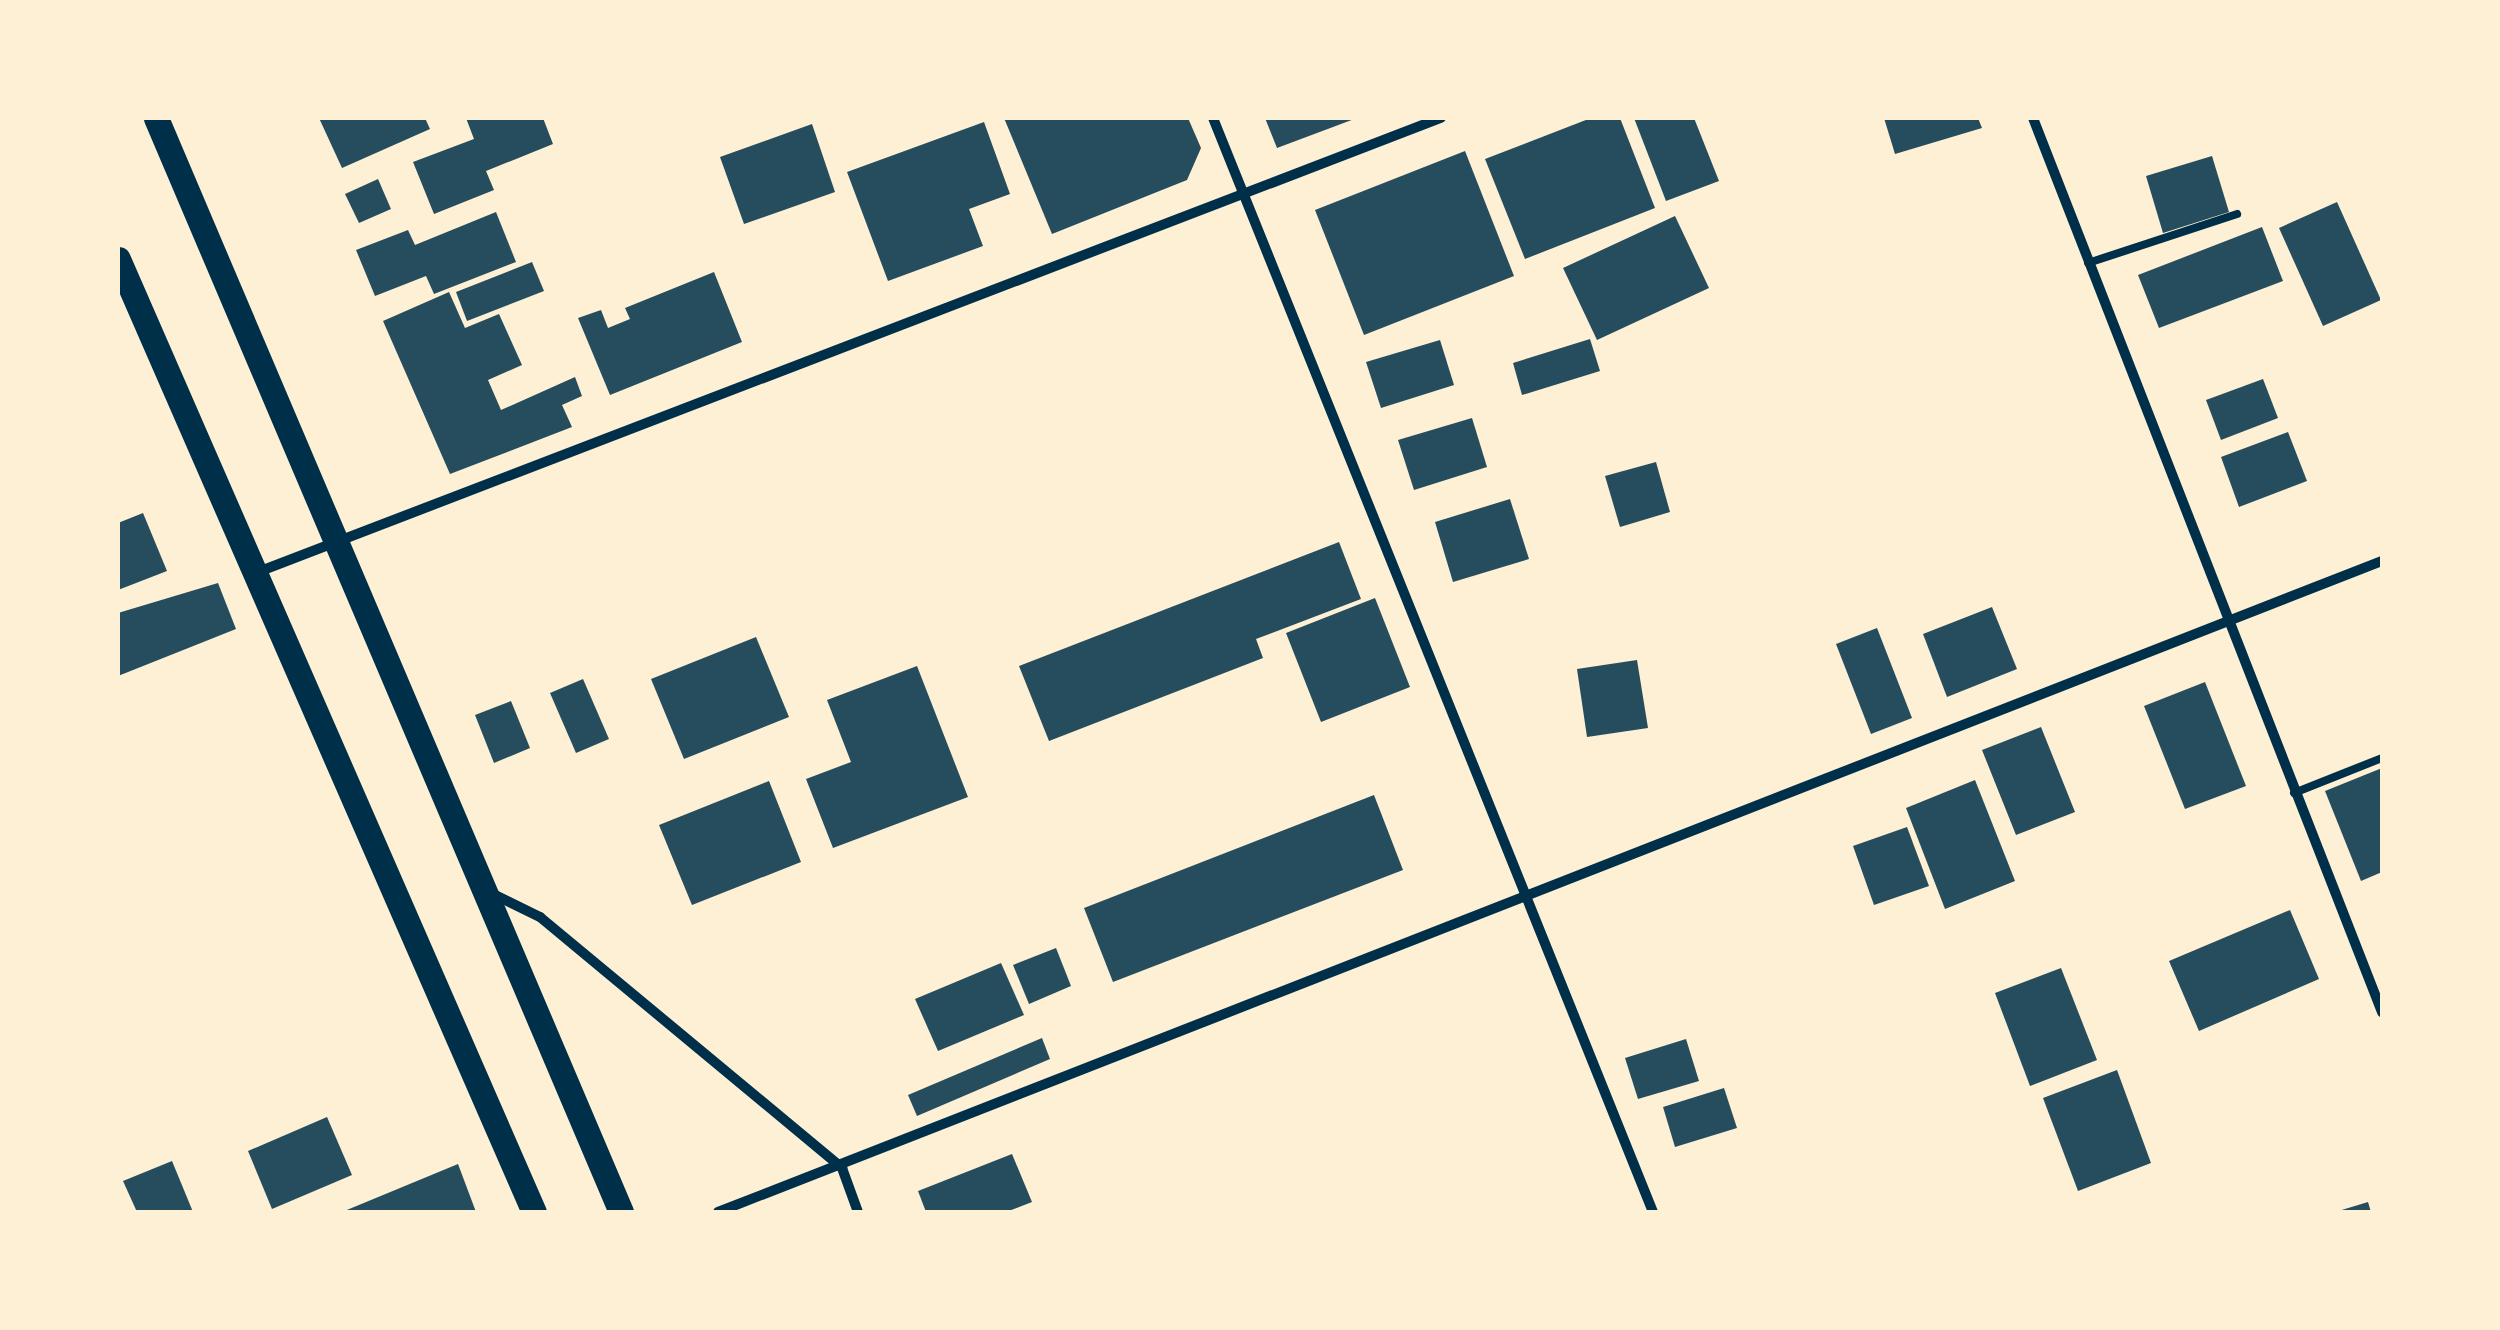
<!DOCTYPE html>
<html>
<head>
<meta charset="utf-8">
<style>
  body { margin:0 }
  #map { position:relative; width:2500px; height:1330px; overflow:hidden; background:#fdf0d5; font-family:Raleway,sans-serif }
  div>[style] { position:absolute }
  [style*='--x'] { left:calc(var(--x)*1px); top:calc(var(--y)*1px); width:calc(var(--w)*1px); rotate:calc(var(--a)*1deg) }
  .building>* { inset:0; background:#264d5e }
  .service>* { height:8px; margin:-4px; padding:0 4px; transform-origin:4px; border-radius:4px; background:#003049 }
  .minor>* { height:10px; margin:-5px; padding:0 5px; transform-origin:5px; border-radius:5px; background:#003049 }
  .primary>* { height:25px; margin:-12.5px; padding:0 12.5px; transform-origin:12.5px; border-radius:12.5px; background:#003049 }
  span { translate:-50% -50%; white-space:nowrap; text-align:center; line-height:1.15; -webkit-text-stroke:10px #fdf0d5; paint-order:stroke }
  .frame { position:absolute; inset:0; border:120px solid #fdf0d5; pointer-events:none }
</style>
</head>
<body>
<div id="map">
  <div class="building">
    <div style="clip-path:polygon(319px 118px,425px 118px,430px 129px,342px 168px)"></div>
    <div style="clip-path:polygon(466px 118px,543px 118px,553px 144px,486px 171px,494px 190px,434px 214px,413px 162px,474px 139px)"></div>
    <div style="clip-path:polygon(1004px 118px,1188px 118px,1201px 148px,1187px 180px,1052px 234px)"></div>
    <div style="clip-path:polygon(1265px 118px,1357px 118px,1277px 148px)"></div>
    <div style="clip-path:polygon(1591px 118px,1620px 118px,1655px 208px,1525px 259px,1485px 159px)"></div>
    <div style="clip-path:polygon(1634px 118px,1694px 118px,1719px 181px,1666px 201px)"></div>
    <div style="clip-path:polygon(1884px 118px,1978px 118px,1982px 128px,1895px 154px)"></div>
    <div style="clip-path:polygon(984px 122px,1010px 194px,969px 209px,983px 246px,888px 281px,847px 172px)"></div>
    <div style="clip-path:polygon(812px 124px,835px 192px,744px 224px,720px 157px)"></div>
    <div style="clip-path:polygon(1465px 151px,1514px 276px,1364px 335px,1315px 210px)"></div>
    <div style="clip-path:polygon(2212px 156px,2229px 212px,2163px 233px,2146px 176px)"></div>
    <div style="clip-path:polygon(378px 179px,391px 209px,359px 223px,345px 194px)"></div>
    <div style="clip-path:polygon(2337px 202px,2381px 300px,2323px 326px,2279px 228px)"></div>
    <div style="clip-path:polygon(496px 212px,516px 262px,434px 294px,426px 276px,375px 296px,356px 250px,408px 230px,415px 245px)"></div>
    <div style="clip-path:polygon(1675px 216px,1709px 288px,1597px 340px,1563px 268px)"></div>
    <div style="clip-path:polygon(2262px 227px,2283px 281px,2159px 328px,2138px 275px)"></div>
    <div style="clip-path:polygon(532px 262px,544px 291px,467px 321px,456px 292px)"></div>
    <div style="clip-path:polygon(714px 272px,742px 342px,610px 395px,578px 318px,601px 310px,608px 328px,630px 319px,625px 308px)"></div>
    <div style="clip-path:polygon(449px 292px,465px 328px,499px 314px,522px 365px,488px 380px,501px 410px,575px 377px,582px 396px,562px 405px,572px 427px,450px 474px,383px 321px)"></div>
    <div style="clip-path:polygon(1590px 339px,1600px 371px,1522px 395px,1513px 363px)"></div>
    <div style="clip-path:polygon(1440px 340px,1454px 385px,1381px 408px,1366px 362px)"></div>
    <div style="clip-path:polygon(2263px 379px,2278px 418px,2221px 440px,2206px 400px)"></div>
    <div style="clip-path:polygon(1472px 418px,1487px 467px,1414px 490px,1398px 440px)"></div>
    <div style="clip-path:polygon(2288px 432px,2307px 481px,2239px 507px,2221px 457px)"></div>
    <div style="clip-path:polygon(1656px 462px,1670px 512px,1620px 527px,1605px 476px)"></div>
    <div style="clip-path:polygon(1510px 499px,1529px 559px,1453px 582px,1435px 522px)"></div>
    <div style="clip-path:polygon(143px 513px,167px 571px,118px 590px,118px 523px)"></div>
    <div style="clip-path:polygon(1339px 542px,1361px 599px,1256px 639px,1263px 658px,1049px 741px,1019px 666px)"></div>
    <div style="clip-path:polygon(218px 583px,236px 629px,118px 676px,118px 613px)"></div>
    <div style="clip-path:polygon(1375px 598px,1410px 687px,1321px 722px,1286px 633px)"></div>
    <div style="clip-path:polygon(1992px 607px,2017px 669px,1947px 697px,1923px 634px)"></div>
    <div style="clip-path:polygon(1877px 628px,1912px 718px,1871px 734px,1836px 644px)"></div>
    <div style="clip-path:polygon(756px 637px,789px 717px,684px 759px,651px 679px)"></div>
    <div style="clip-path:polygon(1637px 660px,1648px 728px,1587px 737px,1577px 669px)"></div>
    <div style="clip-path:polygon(917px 666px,968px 797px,833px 848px,806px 779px,851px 762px,827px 700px)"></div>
    <div style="clip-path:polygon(583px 679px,609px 739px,576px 753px,550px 693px)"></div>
    <div style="clip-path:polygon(2205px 682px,2246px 786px,2185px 809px,2144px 706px)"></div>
    <div style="clip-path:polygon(511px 701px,530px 748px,494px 763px,475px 715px)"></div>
    <div style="clip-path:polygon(2041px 727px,2075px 812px,2016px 835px,1982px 750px)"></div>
    <div style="clip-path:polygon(2382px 768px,2382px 872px,2361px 881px,2325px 791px)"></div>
    <div style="clip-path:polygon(1975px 780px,2015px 881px,1945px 909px,1906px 808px)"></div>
    <div style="clip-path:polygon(769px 781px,801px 862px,692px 905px,659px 825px)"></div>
    <div style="clip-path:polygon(1374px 795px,1403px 870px,1113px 982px,1084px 908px)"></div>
    <div style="clip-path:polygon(1907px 827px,1929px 886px,1874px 905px,1853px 846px)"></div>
    <div style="clip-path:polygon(2290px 910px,2319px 979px,2199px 1031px,2169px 961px)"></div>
    <div style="clip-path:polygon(1056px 948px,1071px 986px,1029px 1004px,1013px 965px)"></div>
    <div style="clip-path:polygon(1001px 963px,1024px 1015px,938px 1051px,915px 999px)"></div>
    <div style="clip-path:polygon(2061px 968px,2097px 1060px,2030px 1086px,1995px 993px)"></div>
    <div style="clip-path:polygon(1042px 1038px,1050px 1059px,917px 1116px,908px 1095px)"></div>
    <div style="clip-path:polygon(1686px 1039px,1699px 1081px,1638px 1099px,1625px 1058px)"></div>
    <div style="clip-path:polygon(2117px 1070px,2151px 1163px,2078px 1191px,2043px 1098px)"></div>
    <div style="clip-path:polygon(1724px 1088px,1737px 1128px,1675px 1147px,1663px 1107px)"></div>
    <div style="clip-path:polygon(327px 1117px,352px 1175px,272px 1209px,248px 1151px)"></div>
    <div style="clip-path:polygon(1012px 1154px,1032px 1202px,1006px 1212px,926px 1212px,918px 1191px)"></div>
    <div style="clip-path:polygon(172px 1161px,193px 1212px,137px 1212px,123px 1181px)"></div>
    <div style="clip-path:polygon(458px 1164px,476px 1212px,342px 1212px)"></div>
    <div style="clip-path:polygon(2368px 1202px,2371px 1212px,2335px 1212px)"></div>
  </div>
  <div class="service">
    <div style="--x:2088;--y:263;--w:157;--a:-18.2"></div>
    <div style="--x:2294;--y:793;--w:95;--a:-21.7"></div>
  </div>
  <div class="minor">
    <div style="--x:1213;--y:118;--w:1179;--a:68.09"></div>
    <div style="--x:2033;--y:118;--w:960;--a:68.68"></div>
    <div style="--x:258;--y:572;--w:1267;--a:-21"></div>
    <div style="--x:491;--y:893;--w:55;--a:26.1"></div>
    <div style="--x:540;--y:917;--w:393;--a:39.7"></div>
    <div style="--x:842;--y:1168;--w:47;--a:70"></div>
    <div style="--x:718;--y:1212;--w:1787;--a:-21.37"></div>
  </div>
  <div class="primary">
    <div style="--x:156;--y:118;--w:1189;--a:66.97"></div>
    <div style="--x:118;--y:259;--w:1040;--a:66.42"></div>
  </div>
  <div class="frame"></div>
</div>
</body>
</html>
